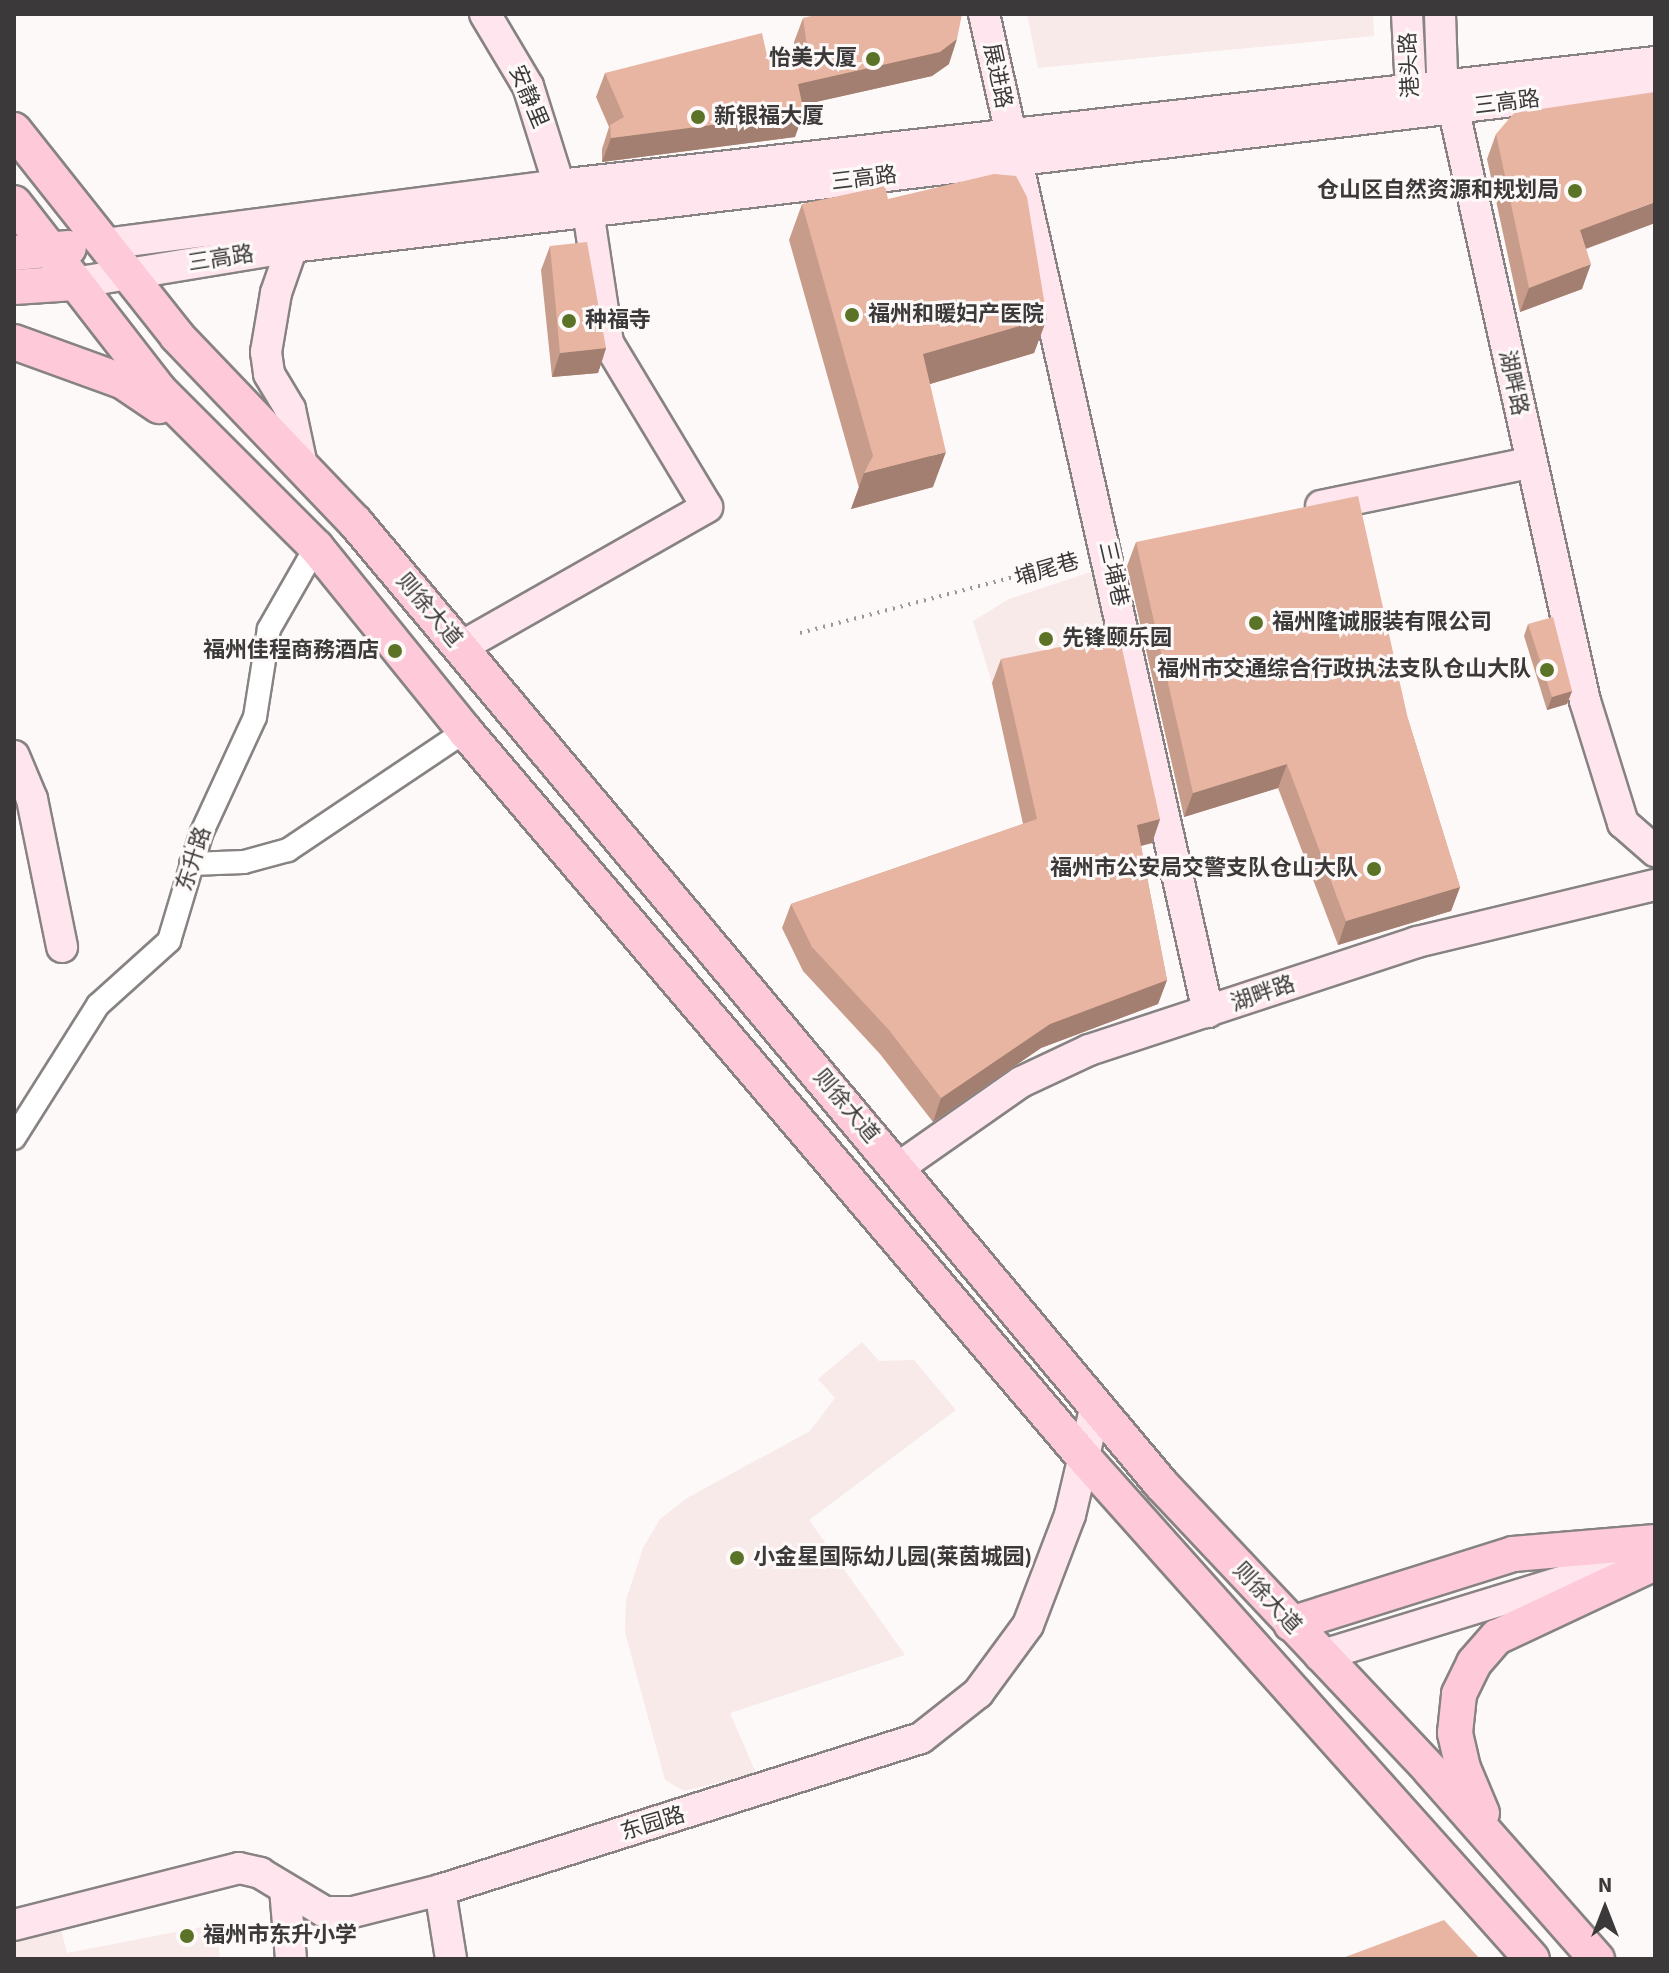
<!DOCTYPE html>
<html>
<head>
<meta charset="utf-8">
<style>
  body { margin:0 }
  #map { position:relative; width:1669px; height:1973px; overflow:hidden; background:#fef9f9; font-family:"Source Sans 3","Noto Sans SC",sans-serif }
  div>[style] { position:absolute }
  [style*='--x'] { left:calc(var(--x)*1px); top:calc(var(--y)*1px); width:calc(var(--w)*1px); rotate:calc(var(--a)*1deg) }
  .built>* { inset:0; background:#f7eae9 }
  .path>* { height:4px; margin-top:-2px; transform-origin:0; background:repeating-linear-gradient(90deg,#9b9797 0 2px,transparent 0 8px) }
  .roads { filter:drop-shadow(2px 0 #878383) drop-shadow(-2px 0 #878383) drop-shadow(0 2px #878383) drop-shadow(0 -2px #878383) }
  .street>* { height:22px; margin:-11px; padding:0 11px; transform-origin:11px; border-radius:11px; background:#fff }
  .secondary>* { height:30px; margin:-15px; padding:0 15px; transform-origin:15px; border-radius:15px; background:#ffe5ed }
  .primary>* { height:34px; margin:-17px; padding:0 17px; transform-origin:17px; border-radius:17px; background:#fecada }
  .wall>* { inset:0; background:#c89c8b }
  .shaded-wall>* { inset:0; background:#a27f71 }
  .building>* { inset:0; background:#e8b5a2 }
  .dots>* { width:22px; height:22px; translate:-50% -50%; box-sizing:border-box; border:4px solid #fef9f9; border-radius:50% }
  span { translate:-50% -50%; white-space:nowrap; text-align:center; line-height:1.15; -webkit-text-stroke:6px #fef9f9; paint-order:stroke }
  .poi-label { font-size:22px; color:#3b3939; font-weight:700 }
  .right { translate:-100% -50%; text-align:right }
  .left { translate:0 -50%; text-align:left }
  .street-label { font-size:22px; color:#3b3939 }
  .frame { position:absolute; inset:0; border:16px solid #3b3939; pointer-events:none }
  .north { position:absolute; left:1565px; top:1869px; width:80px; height:80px; -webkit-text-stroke:6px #fef9f9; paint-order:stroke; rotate:0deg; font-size:22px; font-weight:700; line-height:32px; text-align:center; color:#3b3939 }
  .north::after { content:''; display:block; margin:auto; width:28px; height:36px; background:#3b3939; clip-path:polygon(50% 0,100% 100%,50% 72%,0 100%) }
</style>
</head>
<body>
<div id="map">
  <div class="built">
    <div style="clip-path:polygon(1027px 14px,1373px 14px,1374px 36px,1038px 68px)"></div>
    <div style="clip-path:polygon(1100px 569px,1117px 658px,992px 683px,973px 621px,1009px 599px)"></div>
    <div style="clip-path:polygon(862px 1342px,879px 1361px,914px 1360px,956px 1410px,809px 1520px,905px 1655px,730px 1713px,756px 1773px,684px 1791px,665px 1780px,625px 1632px,626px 1600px,643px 1548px,660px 1519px,687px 1498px,810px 1431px,835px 1398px,818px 1379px)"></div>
    <div style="clip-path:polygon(217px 1924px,220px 1959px,14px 1959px,14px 1943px,61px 1929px,67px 1953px)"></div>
  </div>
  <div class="path">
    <div style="--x:800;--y:633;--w:293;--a:-14.7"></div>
  </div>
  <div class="roads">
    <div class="street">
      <div style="--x:191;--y:864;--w:53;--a:-2.2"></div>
      <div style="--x:244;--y:862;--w:46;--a:-15.3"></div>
      <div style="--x:288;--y:850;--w:213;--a:-33.9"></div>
      <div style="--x:14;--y:1138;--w:157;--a:-57.7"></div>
      <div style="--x:98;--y:1005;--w:96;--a:-42"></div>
      <div style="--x:169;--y:941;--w:112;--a:-73.3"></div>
      <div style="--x:201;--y:834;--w:129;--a:-65.2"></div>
      <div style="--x:255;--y:717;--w:89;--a:-81"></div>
      <div style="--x:269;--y:629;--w:95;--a:-60.2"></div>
    </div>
    <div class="secondary">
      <div style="--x:485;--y:14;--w:84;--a:59.2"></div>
      <div style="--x:528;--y:86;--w:104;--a:72.6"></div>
      <div style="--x:984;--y:14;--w:1023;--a:77.35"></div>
      <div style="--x:1407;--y:14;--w:94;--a:87"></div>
      <div style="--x:1440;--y:14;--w:91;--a:88.1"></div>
      <div style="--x:1450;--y:93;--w:623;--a:77.48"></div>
      <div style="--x:1585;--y:701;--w:128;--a:72.7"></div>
      <div style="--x:1623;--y:823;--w:43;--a:41.2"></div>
      <div style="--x:105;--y:244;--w:458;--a:-7.4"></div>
      <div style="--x:559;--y:185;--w:1103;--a:-6.4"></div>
      <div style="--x:292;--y:247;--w:49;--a:109.2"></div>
      <div style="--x:276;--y:293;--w:60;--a:99.6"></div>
      <div style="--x:266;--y:352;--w:22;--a:82"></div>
      <div style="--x:269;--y:374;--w:41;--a:59"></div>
      <div style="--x:290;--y:409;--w:62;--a:78"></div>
      <div style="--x:74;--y:283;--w:221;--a:-9.4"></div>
      <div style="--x:292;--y:247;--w:1373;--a:-6.82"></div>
      <div style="--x:1321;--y:506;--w:212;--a:-11.7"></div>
      <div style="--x:461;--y:647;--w:283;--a:-29.6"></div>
      <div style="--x:707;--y:507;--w:192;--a:-121.1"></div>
      <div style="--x:608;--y:343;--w:134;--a:-98.6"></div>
      <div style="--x:14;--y:756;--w:47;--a:67.3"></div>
      <div style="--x:32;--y:799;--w:151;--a:78.5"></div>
      <div style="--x:898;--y:1168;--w:150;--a:-35"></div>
      <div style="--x:1021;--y:1082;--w:75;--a:-25.2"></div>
      <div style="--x:1089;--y:1050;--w:345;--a:-18.2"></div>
      <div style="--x:1417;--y:942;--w:245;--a:-13.5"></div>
      <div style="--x:1320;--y:1656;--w:337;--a:-17.1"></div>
      <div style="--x:285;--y:1889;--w:70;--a:85.1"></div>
      <div style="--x:440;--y:1890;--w:70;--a:80.9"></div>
      <div style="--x:14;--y:1925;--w:232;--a:-14.2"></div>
      <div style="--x:239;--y:1868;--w:22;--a:13"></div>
      <div style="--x:260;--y:1873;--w:76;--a:31"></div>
      <div style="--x:325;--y:1912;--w:28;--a:0"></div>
      <div style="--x:353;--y:1912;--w:90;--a:-14.2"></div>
      <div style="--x:440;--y:1890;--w:504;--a:-17.54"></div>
      <div style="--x:921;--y:1738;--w:73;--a:-38.3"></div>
      <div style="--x:978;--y:1693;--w:84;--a:-53.7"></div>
      <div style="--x:1028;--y:1625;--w:118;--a:-69.1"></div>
      <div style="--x:1070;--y:1515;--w:113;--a:-76.7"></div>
    </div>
    <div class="primary">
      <div style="--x:14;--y:130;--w:263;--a:51.6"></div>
      <div style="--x:177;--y:336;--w:257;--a:46.3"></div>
      <div style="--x:355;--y:522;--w:1255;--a:50.04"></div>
      <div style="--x:1161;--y:1484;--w:394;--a:46.7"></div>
      <div style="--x:1431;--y:1771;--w:251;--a:48.6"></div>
      <div style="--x:14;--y:203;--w:237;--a:52.2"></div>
      <div style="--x:159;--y:390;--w:222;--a:45"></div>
      <div style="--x:316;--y:547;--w:237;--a:51"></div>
      <div style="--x:465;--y:731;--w:958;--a:49.57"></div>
      <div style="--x:1086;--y:1460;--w:669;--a:48.21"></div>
      <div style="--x:14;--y:253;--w:55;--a:-5.2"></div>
      <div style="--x:14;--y:287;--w:60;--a:-3.8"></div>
      <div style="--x:14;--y:342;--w:115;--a:19.9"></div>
      <div style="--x:122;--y:381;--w:45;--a:34"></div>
      <div style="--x:1291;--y:1624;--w:233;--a:-17.5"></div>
      <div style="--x:1513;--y:1554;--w:143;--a:-4.8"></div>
      <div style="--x:1482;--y:1813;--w:49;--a:-112.9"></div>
      <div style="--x:1463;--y:1768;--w:36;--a:-103"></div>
      <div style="--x:1455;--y:1733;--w:39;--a:-84"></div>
      <div style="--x:1459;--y:1694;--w:34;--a:-64"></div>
      <div style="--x:1474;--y:1663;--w:35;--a:-49"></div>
      <div style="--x:1497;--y:1637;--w:174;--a:-25.1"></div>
    </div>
  </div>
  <div class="wall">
    <div style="clip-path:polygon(803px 18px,949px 64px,932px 76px,802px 105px,795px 137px,602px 162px,602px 149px,609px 127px,596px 97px,605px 73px,768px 60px,795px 51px,794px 42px)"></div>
    <div style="clip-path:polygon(1496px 134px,1655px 223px,1586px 249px,1582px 289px,1520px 312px,1487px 159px)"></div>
    <div style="clip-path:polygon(888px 199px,1047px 318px,1034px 353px,930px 384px,933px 487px,851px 509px,859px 488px,789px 240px,802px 204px)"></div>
    <div style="clip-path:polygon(550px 246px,606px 348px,598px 373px,552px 377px,541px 270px)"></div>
    <div style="clip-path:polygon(1136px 542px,1408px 719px,1460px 887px,1451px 911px,1338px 945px,1278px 788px,1184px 817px,1127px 566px)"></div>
    <div style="clip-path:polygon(1528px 624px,1572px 691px,1567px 704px,1547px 710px,1524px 636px)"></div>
    <div style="clip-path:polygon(1001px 659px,1160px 819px,1152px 843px,1141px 846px,1167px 980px,1158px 1004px,1041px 1048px,933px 1122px,880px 1054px,803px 971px,782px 928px,791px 904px,1023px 824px,992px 683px)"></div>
  </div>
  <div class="shaded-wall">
    <div style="clip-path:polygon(957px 39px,949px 64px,932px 76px,789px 108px,798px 84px)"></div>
    <div style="clip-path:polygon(804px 113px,795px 137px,602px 162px,611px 138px)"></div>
    <div style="clip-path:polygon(1655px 202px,1655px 223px,1571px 254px,1580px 230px)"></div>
    <div style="clip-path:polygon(1591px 264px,1582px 289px,1520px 312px,1529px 288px)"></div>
    <div style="clip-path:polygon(1047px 318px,1034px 353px,910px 390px,923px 354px)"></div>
    <div style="clip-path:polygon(606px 348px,598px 373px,552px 377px,560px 353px)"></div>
    <div style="clip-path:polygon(946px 452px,933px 487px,851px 509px,864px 473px)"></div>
    <div style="clip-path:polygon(1572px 691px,1567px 704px,1547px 710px,1552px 697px)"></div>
    <div style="clip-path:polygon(1287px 764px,1278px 788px,1184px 817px,1193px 793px)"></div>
    <div style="clip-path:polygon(1160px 819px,1152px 843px,1128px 849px,1137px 825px)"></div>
    <div style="clip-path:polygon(1460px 887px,1451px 911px,1338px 945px,1346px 921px)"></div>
    <div style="clip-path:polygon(1167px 980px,1158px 1004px,1041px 1048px,933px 1122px,941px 1098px,1050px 1024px)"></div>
  </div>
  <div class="building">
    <div style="clip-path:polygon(819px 14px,962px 14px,957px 39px,940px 52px,798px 84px,804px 113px,611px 138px,610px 125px,624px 117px,605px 73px,762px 33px,768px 60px,807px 46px,803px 18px)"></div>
    <div style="clip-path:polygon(1655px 92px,1655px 202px,1580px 230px,1591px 264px,1529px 288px,1496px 134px,1514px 113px)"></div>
    <div style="clip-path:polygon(994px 174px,1016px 176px,1027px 197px,1047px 318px,923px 354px,946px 452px,864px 473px,873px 456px,802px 204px,885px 186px,888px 199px)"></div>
    <div style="clip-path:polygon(587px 242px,606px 348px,560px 353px,550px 246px)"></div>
    <div style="clip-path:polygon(1358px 496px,1408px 719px,1460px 887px,1346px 921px,1287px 764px,1193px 793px,1136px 542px)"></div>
    <div style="clip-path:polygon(1553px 617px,1572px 691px,1552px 697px,1528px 624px)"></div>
    <div style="clip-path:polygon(1119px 635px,1160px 819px,1137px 825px,1167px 980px,1050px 1024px,941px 1098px,889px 1030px,812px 947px,791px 904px,1037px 819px,1001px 659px)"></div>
    <div style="clip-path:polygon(1444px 1920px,1480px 1959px,1340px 1959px)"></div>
  </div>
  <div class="dots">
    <div style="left:873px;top:59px;background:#5a7326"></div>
    <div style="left:698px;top:117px;background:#5a7326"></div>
    <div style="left:1575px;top:191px;background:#5a7326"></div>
    <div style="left:852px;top:315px;background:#5a7326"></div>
    <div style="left:569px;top:321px;background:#5a7326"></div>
    <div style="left:1256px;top:623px;background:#5a7326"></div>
    <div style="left:1046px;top:639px;background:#5a7326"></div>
    <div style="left:395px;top:651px;background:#5a7326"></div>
    <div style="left:1547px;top:670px;background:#5a7326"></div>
    <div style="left:1374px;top:869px;background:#5a7326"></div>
    <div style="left:737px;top:1558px;background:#5a7326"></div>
    <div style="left:187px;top:1936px;background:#5a7326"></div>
  </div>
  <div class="poi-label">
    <span class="right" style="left:857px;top:59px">怡美大厦</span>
    <span class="left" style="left:714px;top:117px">新银福大厦</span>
    <span class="right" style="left:1559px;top:191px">仓山区自然资源和规划局</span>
    <span class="left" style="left:868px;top:315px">福州和暖妇产医院</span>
    <span class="left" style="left:585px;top:321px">种福寺</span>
    <span class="left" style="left:1272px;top:623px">福州隆诚服装有限公司</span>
    <span class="left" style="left:1062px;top:639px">先锋颐乐园</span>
    <span class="right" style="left:379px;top:651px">福州佳程商務酒店</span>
    <span class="right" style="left:1531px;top:670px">福州市交通综合行政执法支队仓山大队</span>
    <span class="right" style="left:1358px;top:869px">福州市公安局交警支队仓山大队</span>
    <span class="left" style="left:753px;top:1558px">小金星国际幼儿园(莱茵城园)</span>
    <span class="left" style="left:203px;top:1936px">福州市东升小学</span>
  </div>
  <div class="street-label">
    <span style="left:1410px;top:65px;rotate:-93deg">港头路</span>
    <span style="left:997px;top:76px;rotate:78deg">展进路</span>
    <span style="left:528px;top:97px;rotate:67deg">安静里</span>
    <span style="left:1507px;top:103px;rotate:-7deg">三高路</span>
    <span style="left:864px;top:179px;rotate:-7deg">三高路</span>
    <span style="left:221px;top:259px;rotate:-9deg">三高路</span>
    <span style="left:1513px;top:383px;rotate:78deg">湖畔路</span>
    <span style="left:1047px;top:570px;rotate:-16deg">埔尾巷</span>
    <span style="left:1113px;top:574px;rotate:77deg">三埔巷</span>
    <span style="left:429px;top:610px;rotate:50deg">则徐大道</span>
    <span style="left:194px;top:859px;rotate:-72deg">东升路</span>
    <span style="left:1263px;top:994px;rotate:-19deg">湖畔路</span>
    <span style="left:846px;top:1106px;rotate:50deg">则徐大道</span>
    <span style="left:1267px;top:1598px;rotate:47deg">则徐大道</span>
    <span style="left:653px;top:1824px;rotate:-17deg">东园路</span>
  </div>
  <div class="frame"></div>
  <div class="north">N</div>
</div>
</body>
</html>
